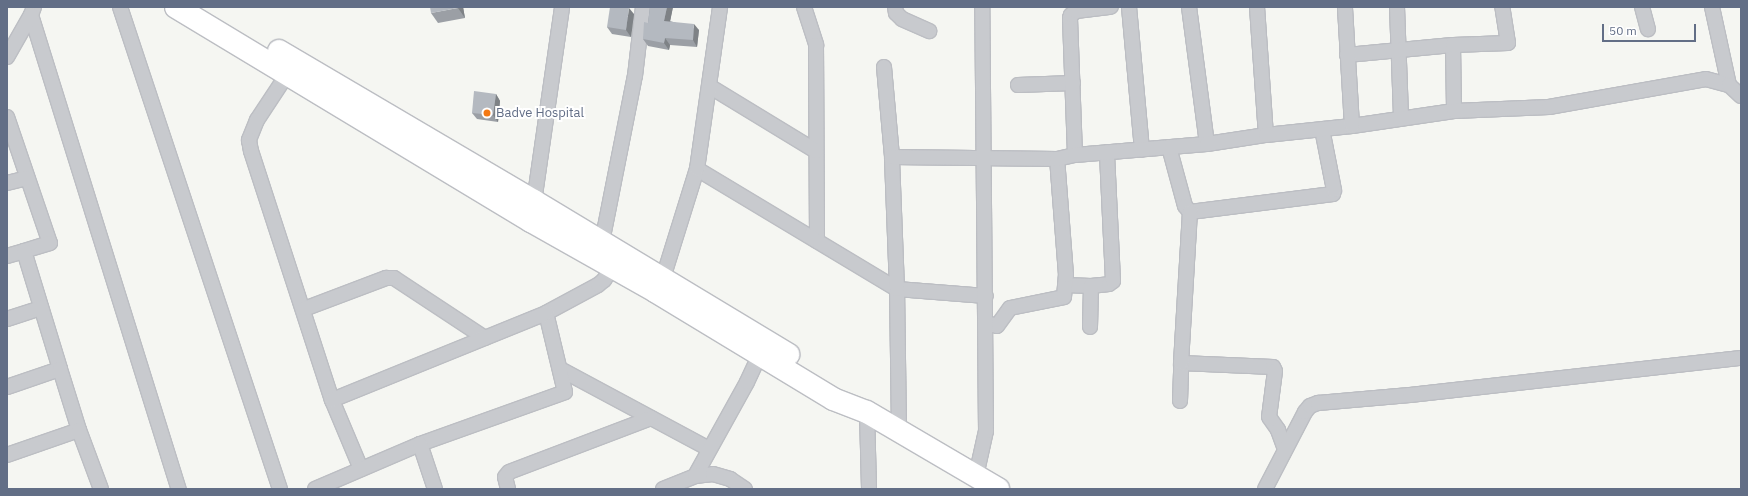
<!DOCTYPE html>
<html>
<head>
<meta charset="utf-8">
<style>
  body { margin:0 }
  #map { position:relative; width:1748px; height:496px; overflow:hidden; background:#f5f6f2; font-family:"IBM Plex Sans",sans-serif }
  div>[style] { position:absolute }
  [style*='--x'] { left:calc(var(--x)*1px); top:calc(var(--y)*1px); width:calc(var(--w)*1px); rotate:calc(var(--a)*1deg) }
  .roads { filter:drop-shadow(1px 0 #bcbec3) drop-shadow(-1px 0 #bcbec3) drop-shadow(0 1px #bcbec3) drop-shadow(0 -1px #bcbec3) }
  .minor>* { height:14px; margin:-7px; padding:0 7px; transform-origin:7px; border-radius:7px; background:#c8cace }
  .primary>* { height:22px; margin:-11px; padding:0 11px; transform-origin:11px; border-radius:11px; background:#fff }
  .wall>* { inset:0; background:#9b9fa5 }
  .shaded-wall>* { inset:0; background:#7e8286 }
  .building>* { inset:0; background:#b4b9c0 }
  .dots>* { width:11px; height:11px; translate:-50% -50%; box-sizing:border-box; border:2px solid #fff; border-radius:50% }
  span { translate:-50% -50%; white-space:nowrap; text-align:center; line-height:1.15; -webkit-text-stroke:4px #fff; paint-order:stroke }
  .poi-label { font-size:13px; color:#626e86 }
  .left { translate:0 -50%; text-align:left }
  .frame { position:absolute; inset:0; border:8px solid #626e86; pointer-events:none }
  .scale { position:absolute; left:1602px; top:24px; width:94px; height:18px; box-sizing:border-box; border:2px solid #626e86; border-top:0; padding-left:5px; font-size:12px; line-height:14px; white-space:nowrap; color:#626e86; -webkit-text-stroke:3px #fff; paint-order:stroke }
</style>
</head>
<body>
<div id="map">
  <div class="roads">
    <div class="minor">
      <div style="--x:34;--y:7;--w:9;--a:111"></div>
      <div style="--x:31;--y:15;--w:497;--a:72.7"></div>
      <div style="--x:120;--y:7;--w:508;--a:71.64"></div>
      <div style="--x:804;--y:7;--w:40;--a:72"></div>
      <div style="--x:816;--y:45;--w:196;--a:89.7"></div>
      <div style="--x:895;--y:7;--w:6;--a:81"></div>
      <div style="--x:896;--y:13;--w:8;--a:45"></div>
      <div style="--x:902;--y:19;--w:30;--a:24"></div>
      <div style="--x:1129;--y:7;--w:143;--a:84.8"></div>
      <div style="--x:1189;--y:7;--w:138;--a:82.5"></div>
      <div style="--x:1257;--y:7;--w:128;--a:86"></div>
      <div style="--x:1397;--y:7;--w:110;--a:87.9"></div>
      <div style="--x:1642;--y:7;--w:23;--a:75"></div>
      <div style="--x:1712;--y:7;--w:80;--a:77.7"></div>
      <div style="--x:1453;--y:45;--w:66;--a:89.1"></div>
      <div style="--x:1347;--y:55;--w:106;--a:-5.4"></div>
      <div style="--x:1453;--y:45;--w:55;--a:-2.1"></div>
      <div style="--x:1508;--y:43;--w:36;--a:-99"></div>
      <div style="--x:7;--y:57;--w:48;--a:-60.3"></div>
      <div style="--x:292;--y:67;--w:64;--a:123.4"></div>
      <div style="--x:257;--y:120;--w:22;--a:112"></div>
      <div style="--x:249;--y:140;--w:11;--a:80"></div>
      <div style="--x:251;--y:151;--w:262;--a:72"></div>
      <div style="--x:884;--y:67;--w:90;--a:84.9"></div>
      <div style="--x:1018;--y:85;--w:55;--a:-2.1"></div>
      <div style="--x:709;--y:86;--w:125;--a:31.3"></div>
      <div style="--x:7;--y:117;--w:133;--a:71.2"></div>
      <div style="--x:50;--y:243;--w:27;--a:163"></div>
      <div style="--x:1352;--y:126;--w:103;--a:-8.4"></div>
      <div style="--x:1454;--y:111;--w:95;--a:-2.4"></div>
      <div style="--x:1549;--y:107;--w:159;--a:-10.1"></div>
      <div style="--x:1706;--y:79;--w:24;--a:15"></div>
      <div style="--x:1729;--y:85;--w:16;--a:43"></div>
      <div style="--x:1169;--y:147;--w:61;--a:74.8"></div>
      <div style="--x:1185;--y:206;--w:8;--a:50"></div>
      <div style="--x:1190;--y:212;--w:144;--a:-7.2"></div>
      <div style="--x:1333;--y:194;--w:4;--a:-76"></div>
      <div style="--x:1334;--y:190;--w:62;--a:-101.1"></div>
      <div style="--x:1075;--y:155;--w:137;--a:-92.1"></div>
      <div style="--x:1070;--y:18;--w:3;--a:-72"></div>
      <div style="--x:1071;--y:15;--w:6;--a:-39"></div>
      <div style="--x:1076;--y:11;--w:35;--a:-7"></div>
      <div style="--x:697;--y:169;--w:233;--a:31"></div>
      <div style="--x:897;--y:289;--w:89;--a:4.5"></div>
      <div style="--x:7;--y:183;--w:21;--a:-14"></div>
      <div style="--x:533;--y:209;--w:204;--a:-81.8"></div>
      <div style="--x:602;--y:242;--w:169;--a:-78.8"></div>
      <div style="--x:635;--y:76;--w:69;--a:-83.4"></div>
      <div style="--x:7;--y:256;--w:18;--a:-16"></div>
      <div style="--x:24;--y:251;--w:123;--a:73"></div>
      <div style="--x:663;--y:278;--w:114;--a:-72.7"></div>
      <div style="--x:697;--y:169;--w:164;--a:-81.9"></div>
      <div style="--x:1065;--y:285;--w:26;--a:2"></div>
      <div style="--x:1091;--y:286;--w:18;--a:-6"></div>
      <div style="--x:1109;--y:284;--w:5;--a:-37"></div>
      <div style="--x:1113;--y:281;--w:129;--a:-92.7"></div>
      <div style="--x:304;--y:309;--w:88;--a:-20.7"></div>
      <div style="--x:386;--y:278;--w:8;--a:0"></div>
      <div style="--x:394;--y:278;--w:109;--a:33.4"></div>
      <div style="--x:7;--y:319;--w:36;--a:-18"></div>
      <div style="--x:986;--y:323;--w:11;--a:15"></div>
      <div style="--x:997;--y:326;--w:22;--a:-54"></div>
      <div style="--x:1010;--y:308;--w:55;--a:-11.5"></div>
      <div style="--x:1064;--y:297;--w:22;--a:-85"></div>
      <div style="--x:1066;--y:275;--w:116;--a:-94.4"></div>
      <div style="--x:1090;--y:327;--w:41;--a:-88.6"></div>
      <div style="--x:1181;--y:363;--w:92;--a:2.5"></div>
      <div style="--x:1273;--y:367;--w:4;--a:63"></div>
      <div style="--x:1275;--y:371;--w:46;--a:97.4"></div>
      <div style="--x:1269;--y:417;--w:16;--a:55"></div>
      <div style="--x:1278;--y:430;--w:20;--a:70"></div>
      <div style="--x:560;--y:369;--w:169;--a:28.2"></div>
      <div style="--x:7;--y:387;--w:56;--a:-18.8"></div>
      <div style="--x:60;--y:369;--w:64;--a:72.7"></div>
      <div style="--x:79;--y:430;--w:76;--a:160.9"></div>
      <div style="--x:1180;--y:401;--w:38;--a:-88"></div>
      <div style="--x:1181;--y:363;--w:151;--a:-86.6"></div>
      <div style="--x:867;--y:412;--w:77;--a:88.5"></div>
      <div style="--x:79;--y:430;--w:63;--a:69.6"></div>
      <div style="--x:899;--y:430;--w:141;--a:-90.8"></div>
      <div style="--x:897;--y:289;--w:132;--a:-92.2"></div>
      <div style="--x:892;--y:157;--w:165;--a:0.7"></div>
      <div style="--x:1057;--y:159;--w:18;--a:-13"></div>
      <div style="--x:1075;--y:155;--w:132;--a:-4.8"></div>
      <div style="--x:1207;--y:144;--w:60;--a:-8.7"></div>
      <div style="--x:1266;--y:135;--w:86;--a:-6"></div>
      <div style="--x:1352;--y:126;--w:119;--a:-93.4"></div>
      <div style="--x:420;--y:444;--w:154;--a:-19.7"></div>
      <div style="--x:565;--y:392;--w:81;--a:-103.5"></div>
      <div style="--x:546;--y:313;--w:59;--a:-28.3"></div>
      <div style="--x:598;--y:285;--w:8;--a:-40"></div>
      <div style="--x:604;--y:280;--w:23;--a:-56"></div>
      <div style="--x:361;--y:469;--w:75;--a:-112.8"></div>
      <div style="--x:332;--y:400;--w:231;--a:-22.1"></div>
      <div style="--x:695;--y:476;--w:107;--a:-61"></div>
      <div style="--x:747;--y:382;--w:38;--a:-65"></div>
      <div style="--x:976;--y:476;--w:46;--a:-77.5"></div>
      <div style="--x:986;--y:431;--w:424;--a:-90.5"></div>
      <div style="--x:315;--y:489;--w:114;--a:-23.2"></div>
      <div style="--x:420;--y:444;--w:47;--a:71.6"></div>
      <div style="--x:508;--y:489;--w:12;--a:-104"></div>
      <div style="--x:505;--y:477;--w:6;--a:-51"></div>
      <div style="--x:509;--y:472;--w:152;--a:-20.8"></div>
      <div style="--x:663;--y:489;--w:35;--a:-22"></div>
      <div style="--x:695;--y:476;--w:18;--a:-6"></div>
      <div style="--x:713;--y:474;--w:18;--a:16"></div>
      <div style="--x:730;--y:479;--w:18;--a:34"></div>
      <div style="--x:1265;--y:489;--w:87;--a:-62.5"></div>
      <div style="--x:1305;--y:412;--w:8;--a:-50"></div>
      <div style="--x:1310;--y:406;--w:9;--a:-21"></div>
      <div style="--x:1318;--y:403;--w:92;--a:-5"></div>
      <div style="--x:1410;--y:395;--w:333;--a:-6.4"></div>
    </div>
    <div class="primary">
      <div style="--x:176;--y:7;--w:415;--a:31.1"></div>
      <div style="--x:531;--y:221;--w:142;--a:29.4"></div>
      <div style="--x:655;--y:291;--w:208;--a:31.2"></div>
      <div style="--x:833;--y:399;--w:36;--a:21"></div>
      <div style="--x:867;--y:412;--w:152;--a:30.4"></div>
      <div style="--x:279;--y:51;--w:296;--a:30.5"></div>
      <div style="--x:534;--y:201;--w:297;--a:31.1"></div>
    </div>
  </div>
  <div class="wall">
    <div style="clip-path:polygon(463px 7px,465px 18px,438px 23px,431px 13px)"></div>
    <div style="clip-path:polygon(650px 7px,673px 7px,670px 21px,699px 30px,697px 47px,670px 45px,669px 50px,648px 46px,643px 39px,648px 23px)"></div>
    <div style="clip-path:polygon(634px 14px,631px 37px,612px 34px,607px 27px)"></div>
    <div style="clip-path:polygon(496px 94px,500px 101px,498px 122px,477px 119px,472px 113px)"></div>
  </div>
  <div class="shaded-wall">
    <div style="clip-path:polygon(458px 7px,463px 7px,465px 18px,458px 8px)"></div>
    <div style="clip-path:polygon(667px 7px,673px 7px,669px 27px,664px 21px)"></div>
    <div style="clip-path:polygon(629px 8px,634px 14px,631px 37px,626px 30px)"></div>
    <div style="clip-path:polygon(694px 24px,699px 30px,697px 47px,693px 40px)"></div>
    <div style="clip-path:polygon(665px 38px,670px 45px,669px 50px,664px 43px)"></div>
    <div style="clip-path:polygon(496px 94px,500px 101px,498px 122px,493px 115px)"></div>
  </div>
  <div class="building">
    <div style="clip-path:polygon(430px 7px,458px 7px,458px 8px,431px 13px)"></div>
    <div style="clip-path:polygon(610px 7px,629px 8px,626px 30px,607px 27px)"></div>
    <div style="clip-path:polygon(650px 7px,667px 7px,664px 21px,694px 24px,693px 40px,665px 38px,664px 43px,643px 39px,644px 22px,648px 23px)"></div>
    <div style="clip-path:polygon(474px 91px,496px 94px,493px 115px,472px 113px)"></div>
  </div>
  <div class="dots">
    <div style="left:487px;top:113px;background:#f47914"></div>
  </div>
  <div class="poi-label">
    <span class="left" style="left:496px;top:113px">Badve Hospital</span>
  </div>
  <div class="frame"></div>
  <div class="scale">50 m</div>
</div>
</body>
</html>
